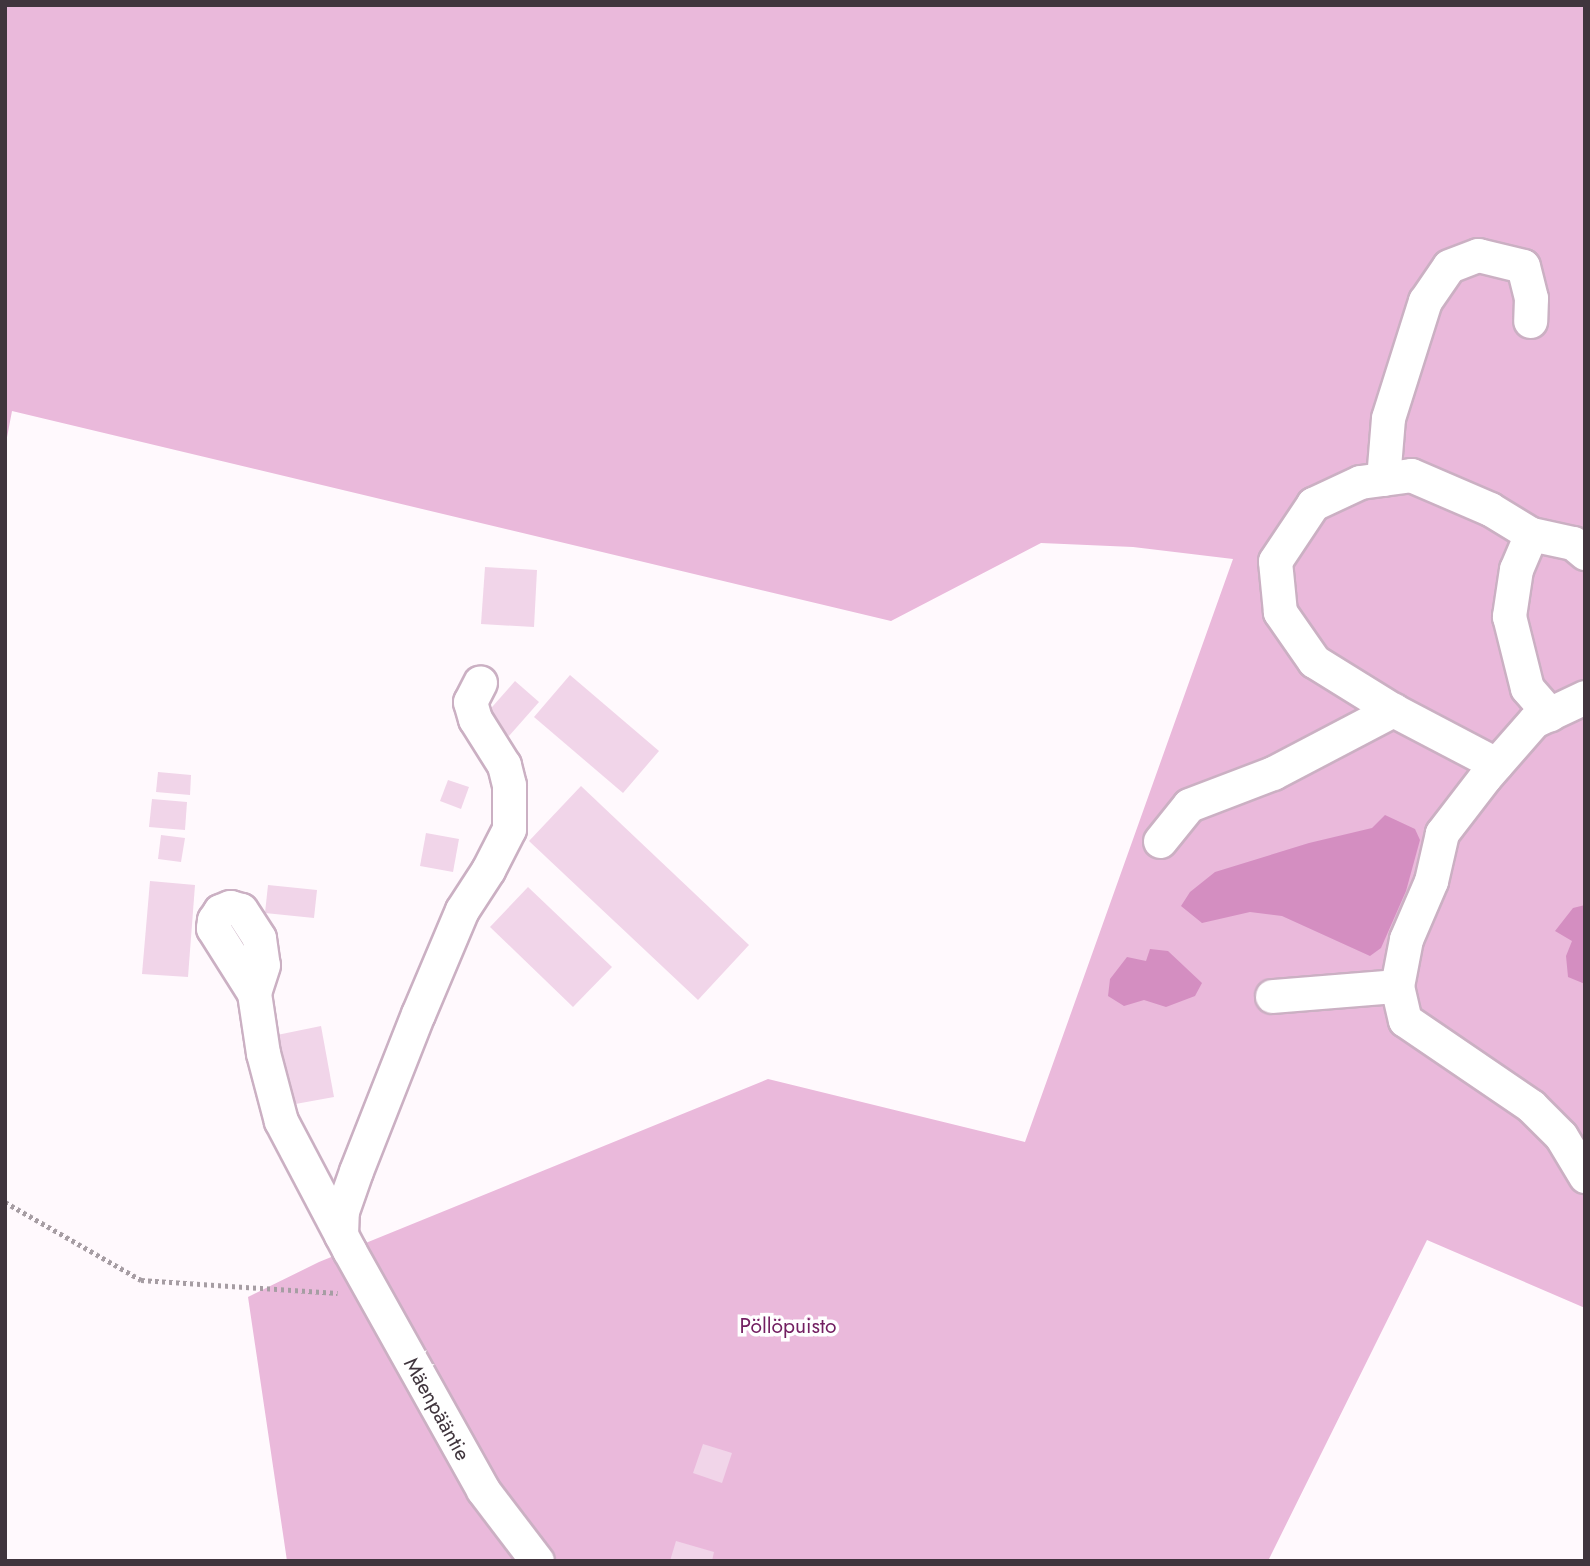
<!DOCTYPE html>
<html>
<head>
<meta charset="utf-8">
<style>
  body { margin:0 }
  #map { position:relative; width:1590px; height:1566px; overflow:hidden; background:#fff9fd; font-family:Jost,sans-serif }
  div>[style] { position:absolute }
  [style*='--x'] { left:calc(var(--x)*1px); top:calc(var(--y)*1px); width:calc(var(--w)*1px); rotate:calc(var(--a)*1deg) }
  .green>* { inset:0; background:#eab9db }
  .water>* { inset:0; background:#d48ec1 }
  .building>* { inset:0; background:#f1d5e9 }
  .path>* { height:4.5px; margin-top:-2.25px; transform-origin:0; background:repeating-linear-gradient(90deg,#a69da3 0 3.5px,transparent 0 7px) }
  .roads { filter:drop-shadow(2px 0 #cbb0c3) drop-shadow(-2px 0 #cbb0c3) drop-shadow(0 2px #cbb0c3) drop-shadow(0 -2px #cbb0c3) }
  .minor>* { height:33px; margin:-16.5px; padding:0 16.5px; transform-origin:16.5px; border-radius:16.5px; background:#fff }
  span { translate:-50% -50%; white-space:nowrap; text-align:center; line-height:1.15; -webkit-text-stroke:7px #fff; paint-order:stroke }
  .park-label { font-size:21px; color:#732062 }
  .street-label { font-size:21px; color:#40353d }
  .frame { position:absolute; inset:0; border:7px solid #40353d; pointer-events:none }
</style>
</head>
<body>
<div id="map">
  <div class="green">
    <div style="clip-path:polygon(5px 5px,1585px 5px,1585px 1308px,1427px 1240px,1268px 1561px,287px 1561px,248px 1297px,319px 1262px,768px 1079px,1025px 1142px,1233px 559px,1133px 547px,1041px 543px,891px 621px,12px 411px,5px 448px)"></div>
  </div>
  <div class="water">
    <div style="clip-path:polygon(1385px 815px,1415px 829px,1420px 840px,1406px 891px,1381px 948px,1370px 956px,1282px 916px,1250px 912px,1202px 923px,1181px 906px,1190px 892px,1215px 872px,1309px 843px,1372px 828px)"></div>
    <div style="clip-path:polygon(1585px 905px,1585px 984px,1568px 977px,1566px 956px,1572px 941px,1555px 931px,1573px 908px)"></div>
    <div style="clip-path:polygon(1150px 949px,1168px 951px,1202px 983px,1195px 996px,1166px 1007px,1144px 1000px,1124px 1006px,1108px 996px,1110px 979px,1127px 957px,1146px 961px)"></div>
  </div>
  <div class="building">
    <div style="clip-path:polygon(485px 567px,537px 570px,534px 627px,481px 624px)"></div>
    <div style="clip-path:polygon(570px 675px,659px 751px,623px 793px,534px 717px)"></div>
    <div style="clip-path:polygon(515px 681px,539px 702px,509px 736px,485px 715px)"></div>
    <div style="clip-path:polygon(158px 772px,191px 775px,190px 795px,156px 792px)"></div>
    <div style="clip-path:polygon(448px 780px,469px 787px,461px 809px,440px 801px)"></div>
    <div style="clip-path:polygon(581px 786px,749px 945px,698px 1000px,529px 841px)"></div>
    <div style="clip-path:polygon(152px 799px,187px 802px,185px 830px,149px 827px)"></div>
    <div style="clip-path:polygon(426px 833px,459px 839px,453px 872px,420px 866px)"></div>
    <div style="clip-path:polygon(161px 835px,185px 838px,181px 862px,158px 859px)"></div>
    <div style="clip-path:polygon(150px 881px,195px 885px,188px 977px,142px 974px)"></div>
    <div style="clip-path:polygon(268px 885px,317px 890px,314px 918px,265px 913px)"></div>
    <div style="clip-path:polygon(528px 887px,612px 967px,573px 1007px,490px 927px)"></div>
    <div style="clip-path:polygon(321px 1026px,334px 1097px,290px 1105px,277px 1035px)"></div>
    <div style="clip-path:polygon(703px 1444px,732px 1453px,722px 1483px,693px 1473px)"></div>
    <div style="clip-path:polygon(676px 1541px,714px 1552px,712px 1561px,670px 1561px)"></div>
  </div>
  <div class="path">
    <div style="--x:5;--y:1202;--w:157;--a:29.8"></div>
    <div style="--x:141;--y:1280;--w:197;--a:3.8"></div>
  </div>
  <div class="roads">
    <div class="minor">
      <div style="--x:1383;--y:479;--w:61;--a:-85.3"></div>
      <div style="--x:1388;--y:418;--w:123;--a:-72.5"></div>
      <div style="--x:1425;--y:301;--w:42;--a:-55.6"></div>
      <div style="--x:1449;--y:266;--w:31;--a:-21"></div>
      <div style="--x:1478;--y:255;--w:46;--a:13.7"></div>
      <div style="--x:1523;--y:266;--w:33;--a:76"></div>
      <div style="--x:1531;--y:298;--w:23;--a:92"></div>
      <div style="--x:1531;--y:534;--w:43;--a:12.1"></div>
      <div style="--x:1573;--y:543;--w:16;--a:40"></div>
      <div style="--x:1585;--y:697;--w:56;--a:154.8"></div>
      <div style="--x:1534;--y:721;--w:74;--a:131.2"></div>
      <div style="--x:1485;--y:777;--w:71;--a:127.5"></div>
      <div style="--x:1442;--y:833;--w:49;--a:102.9"></div>
      <div style="--x:1431;--y:881;--w:63;--a:113.3"></div>
      <div style="--x:1406;--y:939;--w:48;--a:100.8"></div>
      <div style="--x:1397;--y:986;--w:35;--a:77"></div>
      <div style="--x:1405;--y:1020;--w:153;--a:34.3"></div>
      <div style="--x:1531;--y:1106;--w:42;--a:45"></div>
      <div style="--x:1561;--y:1136;--w:47;--a:59"></div>
      <div style="--x:1496;--y:764;--w:116;--a:-152.3"></div>
      <div style="--x:1393;--y:710;--w:93;--a:-148.2"></div>
      <div style="--x:1314;--y:661;--w:60;--a:-124.8"></div>
      <div style="--x:1280;--y:612;--w:51;--a:-95.6"></div>
      <div style="--x:1275;--y:561;--w:69;--a:-56.3"></div>
      <div style="--x:1313;--y:504;--w:52;--a:-25.1"></div>
      <div style="--x:1360;--y:482;--w:51;--a:-7.8"></div>
      <div style="--x:1411;--y:475;--w:86;--a:23.3"></div>
      <div style="--x:1490;--y:509;--w:48;--a:31.4"></div>
      <div style="--x:1531;--y:534;--w:38;--a:113"></div>
      <div style="--x:1516;--y:569;--w:48;--a:98.5"></div>
      <div style="--x:1509;--y:616;--w:74;--a:76"></div>
      <div style="--x:1527;--y:688;--w:35;--a:49"></div>
      <div style="--x:1160;--y:841;--w:46;--a:-51.1"></div>
      <div style="--x:1189;--y:805;--w:90;--a:-20.9"></div>
      <div style="--x:1273;--y:773;--w:136;--a:-27.7"></div>
      <div style="--x:254;--y:993;--w:77;--a:-122.2"></div>
      <div style="--x:213;--y:928;--w:8;--a:-83"></div>
      <div style="--x:214;--y:920;--w:11;--a:-56"></div>
      <div style="--x:220;--y:911;--w:11;--a:-22"></div>
      <div style="--x:230;--y:907;--w:11;--a:15"></div>
      <div style="--x:241;--y:910;--w:33;--a:57"></div>
      <div style="--x:259;--y:938;--w:27;--a:82"></div>
      <div style="--x:263;--y:965;--w:29;--a:108"></div>
      <div style="--x:254;--y:993;--w:61;--a:81.5"></div>
      <div style="--x:263;--y:1053;--w:70;--a:75.2"></div>
      <div style="--x:281;--y:1121;--w:146;--a:62.2"></div>
      <div style="--x:349;--y:1250;--w:275;--a:60.8"></div>
      <div style="--x:483;--y:1490;--w:89;--a:52.7"></div>
      <div style="--x:1272;--y:996;--w:125;--a:-4.6"></div>
      <div style="--x:341;--y:1235;--w:24;--a:-88"></div>
      <div style="--x:342;--y:1211;--w:42;--a:-70.7"></div>
      <div style="--x:356;--y:1171;--w:169;--a:-68.5"></div>
      <div style="--x:418;--y:1014;--w:113;--a:-67.1"></div>
      <div style="--x:462;--y:910;--w:48;--a:-57"></div>
      <div style="--x:488;--y:870;--w:46;--a:-62.9"></div>
      <div style="--x:509;--y:829;--w:44;--a:-90"></div>
      <div style="--x:509;--y:785;--w:21;--a:-104"></div>
      <div style="--x:504;--y:765;--w:54;--a:-122.2"></div>
      <div style="--x:475;--y:719;--w:18;--a:-106"></div>
      <div style="--x:470;--y:702;--w:22;--a:-63"></div>
    </div>
  </div>
  <div class="park-label">
    <span style="left:788px;top:1326px">Pöllöpuisto</span>
  </div>
  <div class="street-label">
    <span style="left:437px;top:1409px;rotate:61deg">Mäenpääntie</span>
  </div>
  <div class="frame"></div>
</div>
</body>
</html>
